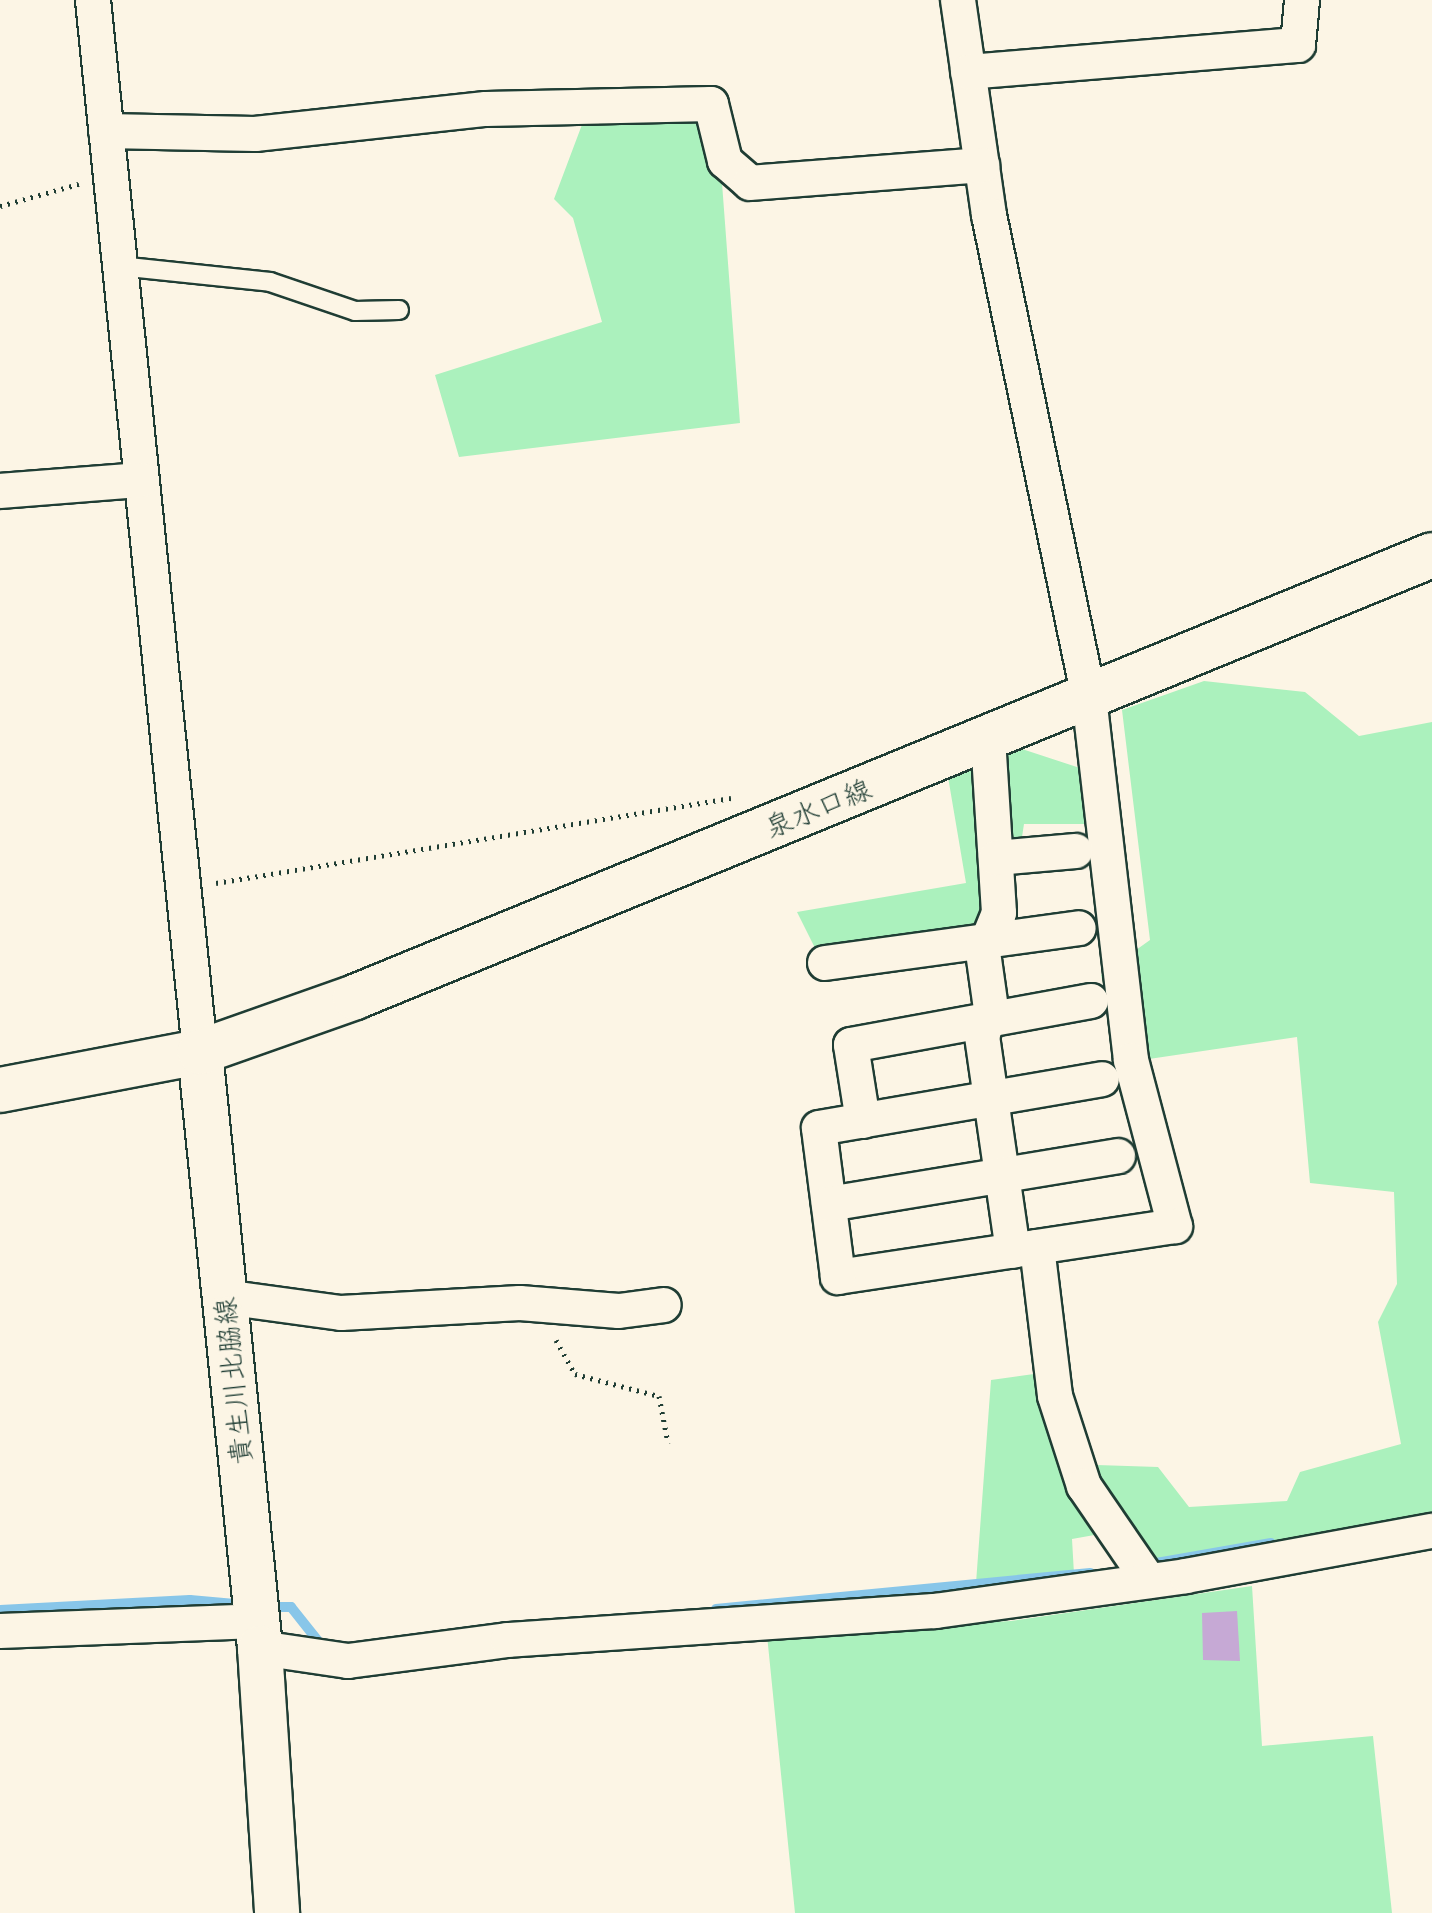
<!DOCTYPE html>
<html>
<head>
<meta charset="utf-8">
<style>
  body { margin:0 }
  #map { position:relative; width:1432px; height:1913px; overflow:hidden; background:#fcf5e5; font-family:Itim,"Klee One",sans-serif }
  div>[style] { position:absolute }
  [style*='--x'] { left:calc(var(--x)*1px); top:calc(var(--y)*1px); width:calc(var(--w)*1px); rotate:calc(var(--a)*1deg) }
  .green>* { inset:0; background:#abf1bd }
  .stream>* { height:10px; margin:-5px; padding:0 5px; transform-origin:5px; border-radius:5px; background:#88c6e9 }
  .building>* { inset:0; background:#c6a9d5 }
  .path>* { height:5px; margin-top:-2.5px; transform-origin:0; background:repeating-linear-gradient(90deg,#1f3d34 0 2px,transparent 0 8px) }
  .roads { filter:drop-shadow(2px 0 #1f3d34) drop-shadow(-2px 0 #1f3d34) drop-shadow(0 2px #1f3d34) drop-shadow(0 -2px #1f3d34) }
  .service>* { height:18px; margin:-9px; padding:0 9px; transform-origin:9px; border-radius:9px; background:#fcf5e5 }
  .minor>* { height:34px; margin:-17px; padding:0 17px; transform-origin:17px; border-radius:17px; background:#fcf5e5 }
  .secondary>* { height:44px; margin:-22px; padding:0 22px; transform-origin:22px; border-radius:22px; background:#fcf5e5 }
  span { translate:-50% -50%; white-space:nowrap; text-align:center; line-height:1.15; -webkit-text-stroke:7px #fcf5e5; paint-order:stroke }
  .street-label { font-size:28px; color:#1f3d34 }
</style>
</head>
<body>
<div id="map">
  <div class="green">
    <div style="clip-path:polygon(583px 122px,701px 122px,722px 183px,740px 423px,459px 457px,435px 375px,602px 322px,573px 218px,554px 199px)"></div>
    <div style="clip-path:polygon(1204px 681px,1305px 692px,1359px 736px,1432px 722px,1432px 1521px,1160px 1566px,1128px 1529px,1072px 1539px,1074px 1574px,976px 1583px,991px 1380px,1048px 1372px,1079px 1414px,1097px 1465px,1158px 1467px,1189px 1507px,1287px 1501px,1300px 1472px,1401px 1444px,1378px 1322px,1397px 1284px,1394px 1192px,1310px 1183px,1297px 1037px,1122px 1063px,1101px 975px,1150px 940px,1122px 710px)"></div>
    <div style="clip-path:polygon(1022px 749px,1086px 770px,1095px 824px,1024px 824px,1010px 915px,936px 934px,815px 948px,797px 912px,966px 883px,947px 771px)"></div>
    <div style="clip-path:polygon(1252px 1586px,1262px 1746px,1373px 1736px,1392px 1913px,795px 1913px,767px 1635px,1011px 1621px)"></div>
  </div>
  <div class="stream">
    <div style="--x:1145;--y:1565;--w:128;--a:-9.9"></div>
    <div style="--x:265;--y:1607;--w:26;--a:0"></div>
    <div style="--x:291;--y:1607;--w:50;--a:51.5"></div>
    <div style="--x:716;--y:1609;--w:376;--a:-5.5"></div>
    <div style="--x:0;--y:1610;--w:190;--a:-3"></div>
    <div style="--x:190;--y:1600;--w:56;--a:5.1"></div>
  </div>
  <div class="building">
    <div style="clip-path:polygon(1237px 1611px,1240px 1661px,1203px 1660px,1202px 1613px)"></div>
  </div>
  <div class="path">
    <div style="--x:0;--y:206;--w:82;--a:-15.6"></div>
    <div style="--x:216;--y:883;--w:522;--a:-9.37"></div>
    <div style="--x:556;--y:1340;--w:39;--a:61"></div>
    <div style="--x:575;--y:1374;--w:87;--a:14.7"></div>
    <div style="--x:659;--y:1396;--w:48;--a:79.2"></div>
  </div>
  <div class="roads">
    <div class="service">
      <div style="--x:119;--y:266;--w:152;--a:6"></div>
      <div style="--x:270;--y:282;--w:90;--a:18.8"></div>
      <div style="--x:355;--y:311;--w:44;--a:-1.3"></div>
    </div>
    <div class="minor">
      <div style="--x:93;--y:0;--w:1057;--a:84.19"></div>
      <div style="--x:958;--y:0;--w:217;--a:81.8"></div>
      <div style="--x:989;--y:215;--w:492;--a:78.3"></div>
      <div style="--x:1089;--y:697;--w:365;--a:83.4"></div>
      <div style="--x:1131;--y:1060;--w:172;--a:75.2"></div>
      <div style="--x:1175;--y:1226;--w:341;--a:171.4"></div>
      <div style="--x:838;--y:1277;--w:150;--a:-97.3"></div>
      <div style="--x:819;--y:1128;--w:287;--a:-9.8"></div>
      <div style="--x:968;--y:72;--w:331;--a:-4.7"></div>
      <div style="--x:1298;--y:45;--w:45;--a:-84.9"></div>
      <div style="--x:106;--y:131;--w:149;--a:1.2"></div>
      <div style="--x:255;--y:134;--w:232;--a:-6.2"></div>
      <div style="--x:486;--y:109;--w:225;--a:-1.3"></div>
      <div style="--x:711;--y:104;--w:59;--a:76.2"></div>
      <div style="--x:725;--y:161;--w:33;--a:41"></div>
      <div style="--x:750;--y:183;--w:233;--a:-4.4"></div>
      <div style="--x:0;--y:491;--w:141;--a:-4.5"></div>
      <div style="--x:988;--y:738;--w:175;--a:86.4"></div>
      <div style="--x:999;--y:913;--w:42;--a:112.3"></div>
      <div style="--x:983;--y:952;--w:58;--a:82"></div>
      <div style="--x:991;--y:1009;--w:28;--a:108"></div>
      <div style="--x:982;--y:1036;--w:217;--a:81.8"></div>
      <div style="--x:996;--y:858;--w:80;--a:-5"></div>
      <div style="--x:825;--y:963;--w:256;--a:-7.8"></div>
      <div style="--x:863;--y:1121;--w:77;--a:-99"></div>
      <div style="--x:851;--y:1045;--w:244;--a:-10.4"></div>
      <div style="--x:829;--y:1204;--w:293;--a:-9.4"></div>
      <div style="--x:1037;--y:1247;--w:150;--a:83.1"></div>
      <div style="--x:1055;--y:1396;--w:95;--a:72.1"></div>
      <div style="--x:1084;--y:1486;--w:115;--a:55.6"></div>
      <div style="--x:224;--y:1297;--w:118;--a:7.8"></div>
      <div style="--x:341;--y:1313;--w:179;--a:-3.2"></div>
      <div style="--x:520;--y:1303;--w:99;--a:4.6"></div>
      <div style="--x:619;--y:1311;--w:45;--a:-7.6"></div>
      <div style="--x:0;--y:1631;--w:257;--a:-2.2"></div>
      <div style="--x:260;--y:1648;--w:89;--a:8.4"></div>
      <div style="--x:348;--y:1661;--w:161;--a:-7.5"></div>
      <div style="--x:508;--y:1640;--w:428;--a:-3.9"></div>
      <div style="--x:935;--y:1611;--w:253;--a:-7.9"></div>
      <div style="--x:1186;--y:1576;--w:250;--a:-10.4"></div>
    </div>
    <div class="secondary">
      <div style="--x:200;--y:1052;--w:599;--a:84.25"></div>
      <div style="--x:260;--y:1648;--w:266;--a:86.3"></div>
      <div style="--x:0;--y:1090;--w:204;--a:-10.8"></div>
      <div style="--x:200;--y:1052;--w:164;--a:-19.5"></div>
      <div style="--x:355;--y:997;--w:1164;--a:-22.31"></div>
    </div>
  </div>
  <div class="street-label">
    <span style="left:818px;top:808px;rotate:-22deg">泉水口線</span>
    <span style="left:233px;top:1381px;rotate:-96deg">貴生川北脇線</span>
  </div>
</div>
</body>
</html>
